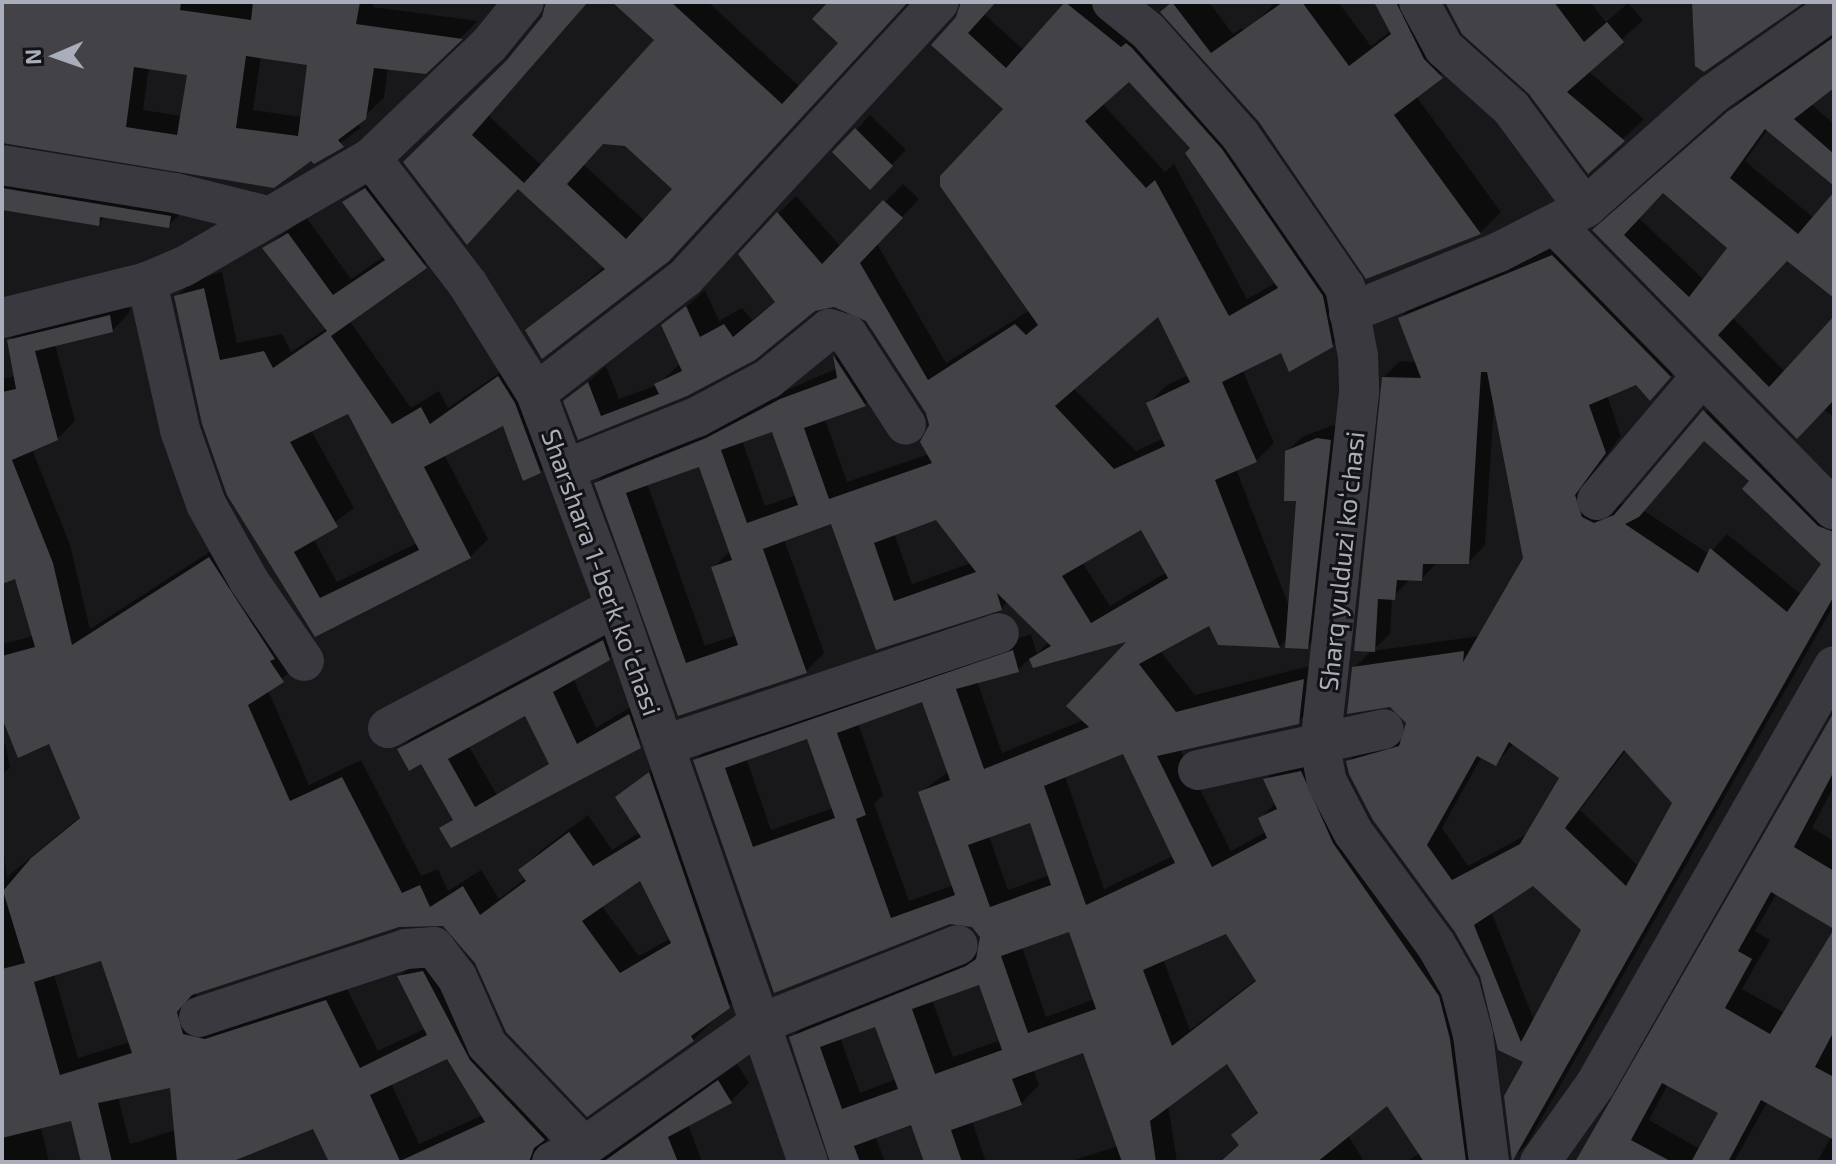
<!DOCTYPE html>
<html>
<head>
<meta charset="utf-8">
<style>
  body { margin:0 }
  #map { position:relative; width:1836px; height:1164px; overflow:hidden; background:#18181a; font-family:"Exo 2",sans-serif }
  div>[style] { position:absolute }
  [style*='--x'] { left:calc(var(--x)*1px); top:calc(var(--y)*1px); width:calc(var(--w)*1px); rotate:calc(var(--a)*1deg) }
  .shadow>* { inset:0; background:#0007 }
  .building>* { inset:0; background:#424247 }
  .minor>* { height:40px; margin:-20px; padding:0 20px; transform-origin:20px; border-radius:20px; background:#39393f }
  span { translate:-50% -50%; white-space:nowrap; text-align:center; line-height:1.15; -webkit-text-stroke:6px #131315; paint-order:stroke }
  .street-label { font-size:26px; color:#aaadba }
  .frame { position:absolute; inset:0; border:4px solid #aaadba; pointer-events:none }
  .north { position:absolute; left:16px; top:16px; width:80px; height:80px; -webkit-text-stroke:6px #131315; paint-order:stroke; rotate:268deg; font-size:22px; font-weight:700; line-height:32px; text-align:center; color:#aaadba }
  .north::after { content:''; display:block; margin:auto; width:28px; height:36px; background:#aaadba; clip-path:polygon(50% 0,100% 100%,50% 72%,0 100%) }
</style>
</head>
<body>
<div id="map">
  <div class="shadow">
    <div style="clip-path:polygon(evenodd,2px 2px,374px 2px,373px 7px,478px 21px,425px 72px,388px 67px,384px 98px,357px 123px,361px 128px,314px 162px,2px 141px,2px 2px,261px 56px,309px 63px,302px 117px,253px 110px,261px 56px,2px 2px,149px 67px,189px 73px,182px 116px,143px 110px,149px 67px)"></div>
    <div style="clip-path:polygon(evenodd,548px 2px,588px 2px,489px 116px,542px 166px,657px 40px,615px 2px,708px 2px,800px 87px,840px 43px,831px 2px,907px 2px,687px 240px,528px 331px,605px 266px,519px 187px,405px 162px,508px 61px,544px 17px,548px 2px,604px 142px,626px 144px,675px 189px,645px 221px,583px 164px,604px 142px)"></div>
    <div style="clip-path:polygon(evenodd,961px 2px,995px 2px,984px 14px,1025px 51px,1070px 2px,1108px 2px,1145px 26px,1350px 327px,1332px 345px,1281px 350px,1242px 369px,1274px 443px,1256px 461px,1236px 469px,1290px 609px,1298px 499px,1287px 451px,1302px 437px,1333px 425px,1344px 426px,1321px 633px,1307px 647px,1288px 638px,1280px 646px,1219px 643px,1210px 624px,1160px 651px,1195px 695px,1321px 663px,1317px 704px,1298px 722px,1180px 749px,1231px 851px,1266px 832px,1260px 819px,1276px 802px,1265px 780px,1283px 762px,1319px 754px,1456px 977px,1484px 1162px,1406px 1162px,1420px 1153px,1388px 1103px,1348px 1135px,1364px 1162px,1220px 1162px,1241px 1144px,1233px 1135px,1259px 1111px,1228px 1061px,1168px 1105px,1177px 1162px,1068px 1162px,1118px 1146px,1084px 1050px,1033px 1069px,1039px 1085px,1021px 1104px,972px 1121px,986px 1162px,927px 1162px,912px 1122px,875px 1136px,885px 1162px,831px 1162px,791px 1038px,810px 1019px,979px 952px,982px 937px,973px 925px,949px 922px,775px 991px,696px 760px,714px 742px,1031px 634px,1037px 654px,1049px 641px,1008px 601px,1001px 609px,877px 648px,833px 521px,784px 539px,824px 653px,806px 671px,679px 714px,596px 483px,614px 465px,838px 368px,835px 356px,852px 339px,883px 386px,865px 404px,825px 419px,847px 482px,929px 454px,927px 412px,868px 320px,835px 305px,814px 309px,754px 358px,579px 437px,566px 401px,606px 366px,619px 399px,657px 385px,681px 363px,664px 326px,705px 290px,719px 321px,742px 308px,752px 320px,776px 301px,778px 214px,796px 196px,841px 247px,903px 184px,919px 199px,877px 244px,946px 363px,1030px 310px,939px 180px,1006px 109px,933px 45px,963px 8px,961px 2px,1129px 79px,1192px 148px,1277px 282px,1247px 299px,1174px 164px,1165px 172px,1102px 103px,1129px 79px,961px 2px,1159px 313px,1189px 375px,1167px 385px,1149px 403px,1164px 438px,1136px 451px,1073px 388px,1159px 313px,961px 2px,774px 429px,797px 495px,765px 506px,742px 440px,774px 429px,961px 2px,700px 465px,731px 550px,714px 567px,737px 635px,705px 646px,647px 483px,700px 465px,961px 2px,937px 518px,971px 563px,912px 584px,894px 533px,937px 518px,961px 2px,1141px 527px,1167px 572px,1110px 606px,1082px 562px,1141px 527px,961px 2px,1132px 638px,1084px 720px,1002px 753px,977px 681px,1018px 670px,1031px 657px,1034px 665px,1132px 638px,961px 2px,924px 700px,949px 771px,920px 793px,954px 885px,909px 901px,874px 804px,883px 795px,858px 723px,924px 700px,961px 2px,808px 736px,833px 808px,771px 830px,746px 758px,808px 736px,961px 2px,1124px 751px,1173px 856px,1104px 889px,1065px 776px,1124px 751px,961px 2px,1031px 820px,1050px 875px,1008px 890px,989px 836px,1031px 820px,961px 2px,1070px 930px,1095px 999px,1046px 1017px,1022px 947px,1070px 930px,961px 2px,1227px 931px,1257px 979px,1190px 1030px,1163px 959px,1227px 931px,961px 2px,981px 983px,1001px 1040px,953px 1057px,932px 1000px,981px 983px,961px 2px,876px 1024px,896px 1079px,860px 1093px,840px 1037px,876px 1024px)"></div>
    <div style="clip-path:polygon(1173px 2px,1209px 2px,1233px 34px,1242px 28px,1261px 46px,1250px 28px,1276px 2px,1338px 2px,1371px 46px,1391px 31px,1376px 2px,1425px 2px,1462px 56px,1416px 96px,1501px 212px,1480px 233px,1367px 277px,1260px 121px,1163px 12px)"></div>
    <div style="clip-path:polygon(1447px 2px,1590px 2px,1606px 22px,1628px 3px,1643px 20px,1588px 71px,1644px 119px,1589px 171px,1531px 93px)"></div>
    <div style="clip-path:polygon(evenodd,1834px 35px,1834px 85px,1811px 104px,1834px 124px,1834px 183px,1768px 129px,1745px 161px,1814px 218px,1834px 195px,1834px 295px,1787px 259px,1732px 317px,1785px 372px,1834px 319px,1834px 418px,1824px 409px,1797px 437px,1595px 230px,1746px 96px,1834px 35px,1663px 191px,1730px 248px,1704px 280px,1639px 218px,1663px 191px)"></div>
    <div style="clip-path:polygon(870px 115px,906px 150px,870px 187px,835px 152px)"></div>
    <div style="clip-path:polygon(2px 159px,186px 208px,168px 226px,106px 216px,98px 224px,2px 208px)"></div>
    <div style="clip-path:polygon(evenodd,383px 172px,443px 250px,349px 320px,411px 408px,439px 391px,448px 408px,517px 361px,558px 454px,540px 472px,504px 423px,444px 454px,488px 539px,470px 557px,316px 634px,176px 297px,194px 280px,222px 272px,237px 343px,282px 334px,291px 352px,327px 328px,264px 248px,306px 217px,351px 279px,385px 256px,344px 202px,383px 172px,349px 411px,417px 543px,337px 582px,313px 538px,354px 508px,311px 430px,349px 411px)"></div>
    <div style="clip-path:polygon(evenodd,1569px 240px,1686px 359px,1666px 382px,1637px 383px,1607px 395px,1621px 436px,1590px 477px,1597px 501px,1611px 507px,1629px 501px,1721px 395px,1834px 510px,1834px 605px,1527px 1144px,1513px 1158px,1525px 1061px,1456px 930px,1349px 761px,1365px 745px,1408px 736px,1408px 723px,1354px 668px,1372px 650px,1383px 378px,1400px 361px,1417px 362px,1400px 318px,1417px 302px,1569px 240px,1494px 404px,1525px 558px,1480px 636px,1372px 651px,1390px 634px,1392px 598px,1411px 578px,1421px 579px,1437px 563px,1469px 562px,1485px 545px,1494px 404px,1569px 240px,1709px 432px,1823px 563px,1802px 595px,1727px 534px,1709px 554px,1643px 510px,1709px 432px,1569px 240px,1514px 743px,1562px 778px,1528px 834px,1468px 866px,1442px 828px,1482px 756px,1496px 764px,1514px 743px,1569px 240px,1626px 750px,1675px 802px,1639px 867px,1580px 810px,1626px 750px,1569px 240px,1533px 883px,1584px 930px,1534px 1020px,1491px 911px,1533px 883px)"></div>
    <div style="clip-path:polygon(evenodd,127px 298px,130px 312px,112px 331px,55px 344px,75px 421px,57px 439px,32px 449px,70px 545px,90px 629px,228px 540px,301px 663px,268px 690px,309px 785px,361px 760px,421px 876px,438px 869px,448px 891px,481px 870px,499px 899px,526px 878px,521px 870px,539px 852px,588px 815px,612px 850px,640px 832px,618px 798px,667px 756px,747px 988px,693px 1040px,477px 962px,444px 924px,398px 925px,197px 991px,194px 1004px,344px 983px,378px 1051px,426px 1028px,399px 977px,417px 959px,442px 954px,550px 1133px,546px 1142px,556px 1162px,332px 1162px,314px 1127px,230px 1162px,83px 1162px,72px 1119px,41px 1128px,49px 1162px,2px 1162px,2px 838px,7px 877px,81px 816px,50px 741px,2px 712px,2px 644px,34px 636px,16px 577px,2px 581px,2px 379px,15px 376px,9px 341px,27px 323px,127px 298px,641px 878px,671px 938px,639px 956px,601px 905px,641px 878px,127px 298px,102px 959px,130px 1042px,78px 1058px,54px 974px,102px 959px,127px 298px,448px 1056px,483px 1115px,419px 1144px,391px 1083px,448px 1056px,127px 298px,171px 1086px,176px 1130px,130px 1144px,118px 1097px,171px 1086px)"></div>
    <div style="clip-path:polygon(621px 623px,627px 640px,609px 658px,573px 678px,596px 728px,647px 697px,655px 720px,637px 739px,561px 783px,526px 713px,468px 745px,505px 809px,486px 827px,422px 761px,400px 749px,418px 731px)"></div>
    <div style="clip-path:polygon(evenodd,1834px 716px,1834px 786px,1812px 828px,1834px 841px,1834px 926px,1777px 893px,1755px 931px,1770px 940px,1742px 989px,1785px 1013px,1834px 932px,1834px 1162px,1817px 1162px,1831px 1137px,1768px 1101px,1734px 1162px,1577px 1162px,1834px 716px,1668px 1084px,1721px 1112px,1700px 1149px,1649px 1120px,1668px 1084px)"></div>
    <div style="clip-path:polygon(5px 743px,10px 767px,2px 775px,2px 744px)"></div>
    <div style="clip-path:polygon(737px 1064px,749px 1083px,731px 1101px,688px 1124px,702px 1162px,583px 1162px,617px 1148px)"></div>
  </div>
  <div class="building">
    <div style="clip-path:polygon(evenodd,2px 2px,181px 2px,180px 10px,251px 20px,253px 2px,360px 2px,356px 24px,463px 39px,426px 74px,374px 68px,366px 119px,338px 140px,344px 147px,314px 164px,311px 161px,274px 188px,2px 143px,2px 2px,246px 56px,307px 65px,298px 136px,236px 128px,246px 56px,2px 2px,134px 67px,187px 75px,177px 135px,126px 127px,134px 67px)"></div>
    <div style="clip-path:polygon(evenodd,546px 2px,588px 2px,472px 135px,524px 183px,654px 40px,612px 2px,671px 2px,782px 104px,838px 43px,812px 19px,828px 2px,908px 2px,669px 261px,542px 359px,525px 330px,605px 269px,518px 189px,467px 245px,403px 162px,507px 60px,542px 17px,546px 2px,603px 144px,625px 146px,672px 189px,626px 239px,567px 184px,603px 144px)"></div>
    <div style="clip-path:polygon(evenodd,961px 2px,996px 2px,968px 33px,1006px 68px,1065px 2px,1121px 47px,1126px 43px,1132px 48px,1222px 149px,1323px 296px,1333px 347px,1289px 372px,1281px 353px,1222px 382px,1257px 462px,1215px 480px,1280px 648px,1218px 645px,1209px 626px,1139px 664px,1176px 712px,1304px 679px,1299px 724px,1157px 756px,1212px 867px,1267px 838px,1258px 818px,1277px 809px,1263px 779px,1301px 771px,1333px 843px,1439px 996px,1450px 1039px,1466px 1162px,1424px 1162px,1387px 1106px,1317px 1162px,1220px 1162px,1239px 1145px,1231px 1135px,1258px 1113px,1227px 1064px,1150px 1121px,1156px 1162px,1122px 1162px,1083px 1053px,1012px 1079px,1022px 1105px,951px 1130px,962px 1162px,924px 1162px,911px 1125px,854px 1146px,860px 1162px,830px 1162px,789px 1037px,966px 966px,976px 959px,980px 937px,972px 927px,950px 924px,774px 993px,693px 760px,1013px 650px,1019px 672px,956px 689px,984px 769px,1089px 727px,1066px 706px,1126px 642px,1033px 668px,1029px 659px,1051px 646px,997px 593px,1002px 610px,876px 650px,831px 524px,763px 549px,807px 673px,678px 716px,594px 483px,706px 438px,780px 399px,837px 378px,833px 355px,866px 406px,804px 428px,829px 499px,932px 463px,920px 442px,929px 425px,926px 413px,866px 321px,834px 307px,815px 311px,755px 360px,687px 396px,578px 440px,563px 401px,588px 382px,601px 416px,659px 394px,654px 384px,682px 371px,661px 325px,686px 306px,700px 337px,724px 324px,733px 337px,775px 302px,738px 254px,777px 212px,822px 264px,883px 200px,903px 218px,860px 263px,928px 380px,1015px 324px,1026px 335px,1038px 325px,940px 186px,940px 176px,1003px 109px,931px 45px,956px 17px,961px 2px,1129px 82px,1190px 148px,1185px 153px,1278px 288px,1229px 316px,1155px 180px,1146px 188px,1085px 121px,1129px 82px,961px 2px,1158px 317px,1190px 382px,1146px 403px,1165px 446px,1114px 469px,1055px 406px,1158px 317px,961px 2px,772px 432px,798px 505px,747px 523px,721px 450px,772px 432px,961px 2px,699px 467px,732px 560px,711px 567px,738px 645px,686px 663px,626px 493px,699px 467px,961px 2px,936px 520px,976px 572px,894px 601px,874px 543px,936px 520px,961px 2px,1141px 530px,1168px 578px,1091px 623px,1062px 576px,1141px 530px,961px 2px,922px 702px,950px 780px,918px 792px,955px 895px,891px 918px,856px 819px,866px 815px,837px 733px,922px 702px,961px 2px,807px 739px,835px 818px,753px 847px,725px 768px,807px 739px,961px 2px,1123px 754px,1175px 863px,1086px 905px,1044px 786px,1123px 754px,961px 2px,1030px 823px,1051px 885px,990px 907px,968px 845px,1030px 823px,961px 2px,1069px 932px,1096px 1009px,1028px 1033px,1001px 956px,1069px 932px,961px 2px,1226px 934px,1256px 981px,1172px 1046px,1143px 970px,1226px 934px,961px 2px,979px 985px,1002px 1050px,935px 1074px,912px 1009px,979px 985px,961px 2px,875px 1027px,898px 1089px,842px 1109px,820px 1047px,875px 1027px)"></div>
    <div style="clip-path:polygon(1172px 2px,1211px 53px,1283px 2px,1302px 2px,1349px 66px,1391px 34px,1374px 2px,1396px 2px,1424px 59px,1443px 78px,1394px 115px,1481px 234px,1366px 279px,1259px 122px,1160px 12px)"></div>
    <div style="clip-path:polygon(1445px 2px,1554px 2px,1584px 42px,1607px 22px,1624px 42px,1567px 92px,1625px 141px,1588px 174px,1529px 94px,1462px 34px)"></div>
    <div style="clip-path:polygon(1692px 2px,1801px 2px,1802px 4px,1704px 72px,1695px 66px)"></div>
    <div style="clip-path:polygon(evenodd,1834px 37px,1834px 88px,1794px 119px,1834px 154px,1834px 186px,1765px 129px,1730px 178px,1798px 234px,1834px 192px,1834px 298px,1787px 261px,1718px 335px,1769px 387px,1834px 316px,1834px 400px,1797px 439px,1592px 230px,1727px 112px,1834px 37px,1663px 193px,1727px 248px,1689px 297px,1624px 235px,1663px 193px)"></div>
    <div style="clip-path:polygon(855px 128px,893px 166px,870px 190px,832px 152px)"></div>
    <div style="clip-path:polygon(2px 188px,171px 216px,169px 228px,100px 217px,99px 226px,2px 210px)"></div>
    <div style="clip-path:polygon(evenodd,365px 188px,427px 268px,331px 336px,392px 424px,421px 407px,430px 424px,498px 376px,515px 403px,541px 473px,523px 481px,503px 426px,424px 467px,471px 558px,315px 637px,227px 495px,202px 424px,174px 296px,204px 288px,220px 360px,264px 351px,273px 368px,327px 331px,262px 248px,288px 233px,333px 295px,385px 260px,342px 202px,365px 188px,348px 414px,419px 550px,320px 598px,294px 552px,338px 527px,290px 442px,348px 414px)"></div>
    <div style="clip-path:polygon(evenodd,1552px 255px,1671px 377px,1650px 401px,1636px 385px,1589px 405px,1606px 453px,1575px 495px,1582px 517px,1594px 523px,1614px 515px,1703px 410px,1818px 526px,1834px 532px,1834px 596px,1512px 1162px,1504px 1096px,1523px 1062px,1498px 1050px,1480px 976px,1455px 932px,1373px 820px,1349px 774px,1346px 761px,1399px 746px,1406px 723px,1390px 707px,1347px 714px,1352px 667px,1464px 651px,1463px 662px,1523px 558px,1487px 372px,1481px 372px,1469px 564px,1423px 564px,1422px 581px,1397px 580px,1395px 600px,1378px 599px,1375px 652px,1354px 651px,1382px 377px,1421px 378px,1398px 318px,1552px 255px,1704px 441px,1749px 481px,1742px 489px,1821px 564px,1787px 612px,1710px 548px,1698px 573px,1625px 524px,1639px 517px,1704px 441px,1552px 255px,1509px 742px,1559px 778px,1520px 844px,1452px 880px,1427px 845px,1477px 756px,1496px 766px,1509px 742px,1552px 255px,1624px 750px,1672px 803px,1626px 886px,1565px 828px,1624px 750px,1552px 255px,1533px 886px,1581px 930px,1521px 1042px,1474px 925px,1533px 886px)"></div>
    <div style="clip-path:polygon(evenodd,110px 315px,113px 332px,35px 351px,58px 440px,12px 460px,53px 563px,72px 645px,209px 557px,275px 659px,270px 661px,284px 682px,248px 705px,290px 801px,342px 777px,402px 893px,420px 885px,430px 907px,463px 886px,480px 915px,526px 881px,518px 870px,569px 832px,593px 866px,641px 837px,615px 797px,649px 772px,730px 1008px,691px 1036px,694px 1041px,587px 1117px,506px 1032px,475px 963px,443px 926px,399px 927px,192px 995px,177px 1012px,183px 1034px,205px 1039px,326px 1000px,360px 1068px,427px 1035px,397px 976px,423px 971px,470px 1060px,545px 1140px,534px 1148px,529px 1162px,329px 1162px,313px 1129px,231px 1162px,177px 1162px,170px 1088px,98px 1103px,112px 1162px,81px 1162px,71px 1121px,2px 1138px,2px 969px,25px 963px,3px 891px,31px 858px,80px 818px,49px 744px,18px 758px,2px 718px,2px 656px,35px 647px,15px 579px,2px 584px,2px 392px,16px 389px,7px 340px,110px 315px,640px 881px,671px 943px,620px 973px,582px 921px,640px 881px,110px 315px,101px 961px,132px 1053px,60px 1075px,34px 982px,101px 961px,110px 315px,447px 1059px,485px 1122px,400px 1161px,370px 1095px,447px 1059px)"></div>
    <div style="clip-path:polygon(1317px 438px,1331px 440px,1308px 649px,1285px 648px,1296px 501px,1284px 501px,1285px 451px)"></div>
    <div style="clip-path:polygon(evenodd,603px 640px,610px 660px,553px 692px,577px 744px,629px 714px,641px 748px,451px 848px,439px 828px,453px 820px,421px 764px,409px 771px,397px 749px,603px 640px,525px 716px,549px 764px,475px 807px,448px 759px,525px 716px)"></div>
    <div style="clip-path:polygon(evenodd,1834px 712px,1834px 771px,1794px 847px,1834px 871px,1834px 1031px,1815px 1067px,1834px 1077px,1834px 1140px,1761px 1100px,1728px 1162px,1691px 1162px,1718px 1113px,1662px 1083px,1631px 1140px,1672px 1162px,1575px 1162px,1834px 712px,1771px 892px,1834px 929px,1770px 1034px,1725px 1008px,1752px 959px,1738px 951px,1771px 892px)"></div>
    <div style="clip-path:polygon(718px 1080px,732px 1103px,668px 1137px,678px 1162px,603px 1162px)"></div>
  </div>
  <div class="minor">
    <div style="--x:1112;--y:2;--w:46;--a:38.9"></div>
    <div style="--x:1148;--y:31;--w:139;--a:48.5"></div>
    <div style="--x:1240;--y:135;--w:185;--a:55.4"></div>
    <div style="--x:1345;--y:287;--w:70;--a:79.3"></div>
    <div style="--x:1358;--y:356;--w:37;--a:88"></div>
    <div style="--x:1359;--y:393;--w:356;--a:96.3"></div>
    <div style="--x:1320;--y:747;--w:36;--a:79"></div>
    <div style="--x:1327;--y:782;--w:56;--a:62.5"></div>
    <div style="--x:1353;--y:832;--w:140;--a:53.7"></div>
    <div style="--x:1436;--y:945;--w:48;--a:60.3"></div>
    <div style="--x:1460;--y:987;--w:50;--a:74.8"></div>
    <div style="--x:1473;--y:1035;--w:128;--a:82.8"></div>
    <div style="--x:1419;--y:2;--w:52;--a:61.5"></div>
    <div style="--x:1444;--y:48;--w:90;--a:41.8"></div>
    <div style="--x:1511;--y:108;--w:124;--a:53.5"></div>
    <div style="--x:371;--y:158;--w:158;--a:52.5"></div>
    <div style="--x:467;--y:283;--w:130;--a:57.9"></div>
    <div style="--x:536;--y:393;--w:228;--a:69.5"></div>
    <div style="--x:616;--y:607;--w:587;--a:70.92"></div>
    <div style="--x:2;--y:165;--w:175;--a:9.2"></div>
    <div style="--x:175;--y:193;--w:96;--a:13.9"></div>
    <div style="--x:1556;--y:226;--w:397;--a:45.6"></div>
    <div style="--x:147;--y:282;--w:152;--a:77.4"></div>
    <div style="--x:180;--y:430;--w:78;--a:70.6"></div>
    <div style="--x:206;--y:504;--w:88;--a:60.8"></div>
    <div style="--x:249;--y:581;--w:97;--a:55.5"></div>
    <div style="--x:1349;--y:313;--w:162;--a:-22.1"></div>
    <div style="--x:1499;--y:252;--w:97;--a:-27.1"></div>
    <div style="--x:1585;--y:208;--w:171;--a:-41.7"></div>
    <div style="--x:1713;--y:94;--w:148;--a:-35.1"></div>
    <div style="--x:2;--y:318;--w:149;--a:-13.9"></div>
    <div style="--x:147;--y:282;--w:39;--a:-23"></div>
    <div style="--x:183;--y:267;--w:217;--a:-30.1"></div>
    <div style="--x:371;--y:158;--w:163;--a:-43.8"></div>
    <div style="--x:489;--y:45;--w:55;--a:-50.9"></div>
    <div style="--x:536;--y:393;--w:188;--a:-37.7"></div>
    <div style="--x:685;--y:278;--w:375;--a:-47.4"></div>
    <div style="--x:566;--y:469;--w:141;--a:-21.7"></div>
    <div style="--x:697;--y:417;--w:81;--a:-28.2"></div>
    <div style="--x:768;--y:379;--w:79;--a:-39.3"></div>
    <div style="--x:829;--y:329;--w:19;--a:16"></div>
    <div style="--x:847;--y:334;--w:108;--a:57"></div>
    <div style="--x:1597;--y:500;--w:160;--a:-49.8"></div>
    <div style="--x:388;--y:728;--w:258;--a:-28"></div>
    <div style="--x:665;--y:745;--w:352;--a:-18.5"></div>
    <div style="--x:1198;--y:770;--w:190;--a:-12.4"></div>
    <div style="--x:199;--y:1017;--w:218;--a:-18.2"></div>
    <div style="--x:406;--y:949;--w:28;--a:-4"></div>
    <div style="--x:434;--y:947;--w:38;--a:53"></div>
    <div style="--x:457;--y:977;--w:74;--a:66.2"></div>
    <div style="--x:487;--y:1045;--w:141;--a:46.4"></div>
    <div style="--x:552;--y:1162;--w:35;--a:-25"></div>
    <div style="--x:584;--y:1147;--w:212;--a:-35.2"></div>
    <div style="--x:757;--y:1025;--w:216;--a:-21.7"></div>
    <div style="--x:1540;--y:1162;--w:95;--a:-54.5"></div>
    <div style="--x:1595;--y:1085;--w:482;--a:-60.3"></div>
  </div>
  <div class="street-label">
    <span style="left:1341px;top:561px;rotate:-84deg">Sharq yulduzi koʻchasi</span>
    <span style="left:602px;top:572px;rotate:70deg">Sharshara 1-berk koʻchasi</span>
  </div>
  <div class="frame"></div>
  <div class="north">N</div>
</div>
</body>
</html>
